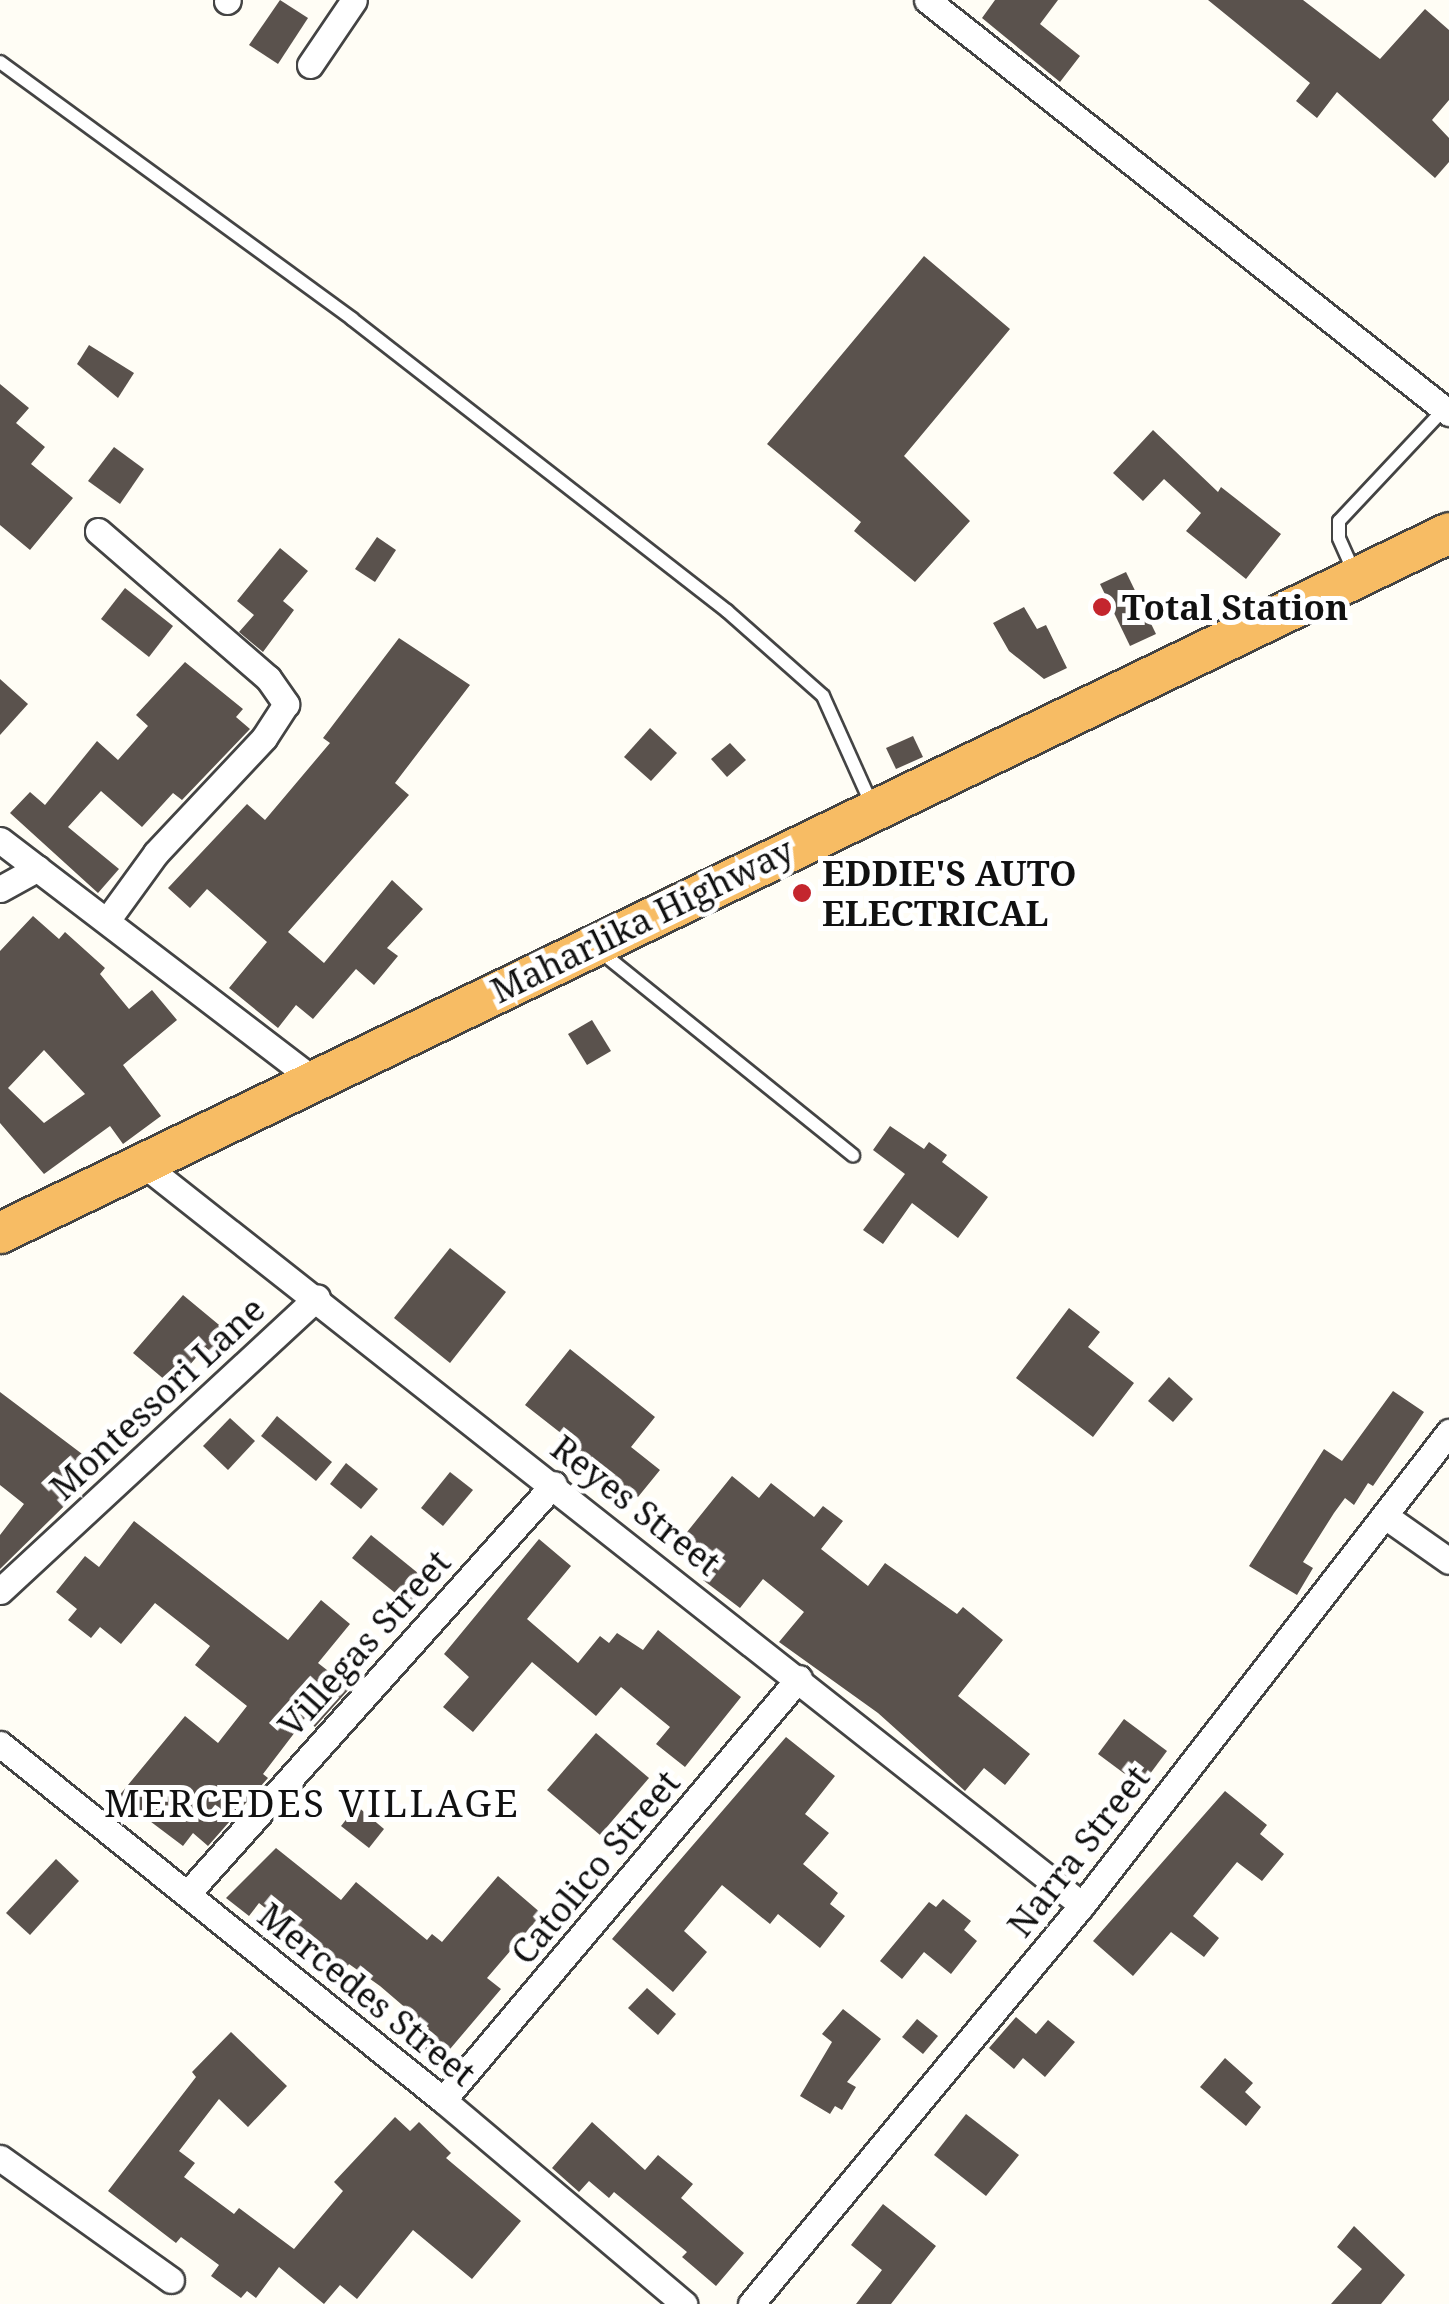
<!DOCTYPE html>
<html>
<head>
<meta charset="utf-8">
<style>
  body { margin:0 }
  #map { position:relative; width:1449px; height:2304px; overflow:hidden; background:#fffdf5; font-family:"Noto Serif",serif }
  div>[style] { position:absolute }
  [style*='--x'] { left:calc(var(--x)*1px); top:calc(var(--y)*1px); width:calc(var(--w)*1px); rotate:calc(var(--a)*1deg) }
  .building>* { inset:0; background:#5a524d }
  .roads { filter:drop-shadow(2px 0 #444) drop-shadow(-2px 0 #444) drop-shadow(0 2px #444) drop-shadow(0 -2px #444) }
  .service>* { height:12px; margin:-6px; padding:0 6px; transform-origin:6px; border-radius:6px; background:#fff }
  .minor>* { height:25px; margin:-12.5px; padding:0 12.5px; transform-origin:12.5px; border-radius:12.5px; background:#fff }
  .trunk>* { height:40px; margin:-20px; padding:0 20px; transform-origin:20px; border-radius:20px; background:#f7bc64 }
  .dots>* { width:28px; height:28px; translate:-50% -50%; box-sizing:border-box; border:5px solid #fff; border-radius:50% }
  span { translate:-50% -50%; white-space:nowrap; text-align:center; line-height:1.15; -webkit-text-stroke:10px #fff; paint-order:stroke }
  .poi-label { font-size:35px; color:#111; font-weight:700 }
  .left { translate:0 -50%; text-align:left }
  .street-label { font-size:35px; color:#111 }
  .neighbourhood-label { font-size:38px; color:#111; letter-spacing:2.5px }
</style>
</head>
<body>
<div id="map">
  <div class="building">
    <div style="clip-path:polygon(280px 0,308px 18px,278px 64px,249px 45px)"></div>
    <div style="clip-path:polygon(995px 0,1058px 0,1040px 24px,1080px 56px,1060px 82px,982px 18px)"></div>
    <div style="clip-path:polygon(1208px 0,1303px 0,1380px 59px,1425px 9px,1449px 30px,1449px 100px,1432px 120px,1449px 138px,1449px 162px,1435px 178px,1337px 92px,1317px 118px,1296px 101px,1310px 83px)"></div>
    <div style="clip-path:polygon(924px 256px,1010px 329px,904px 456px,970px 521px,915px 582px,854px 531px,861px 522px,767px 444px)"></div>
    <div style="clip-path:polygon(89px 345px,134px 373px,118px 398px,77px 364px)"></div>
    <div style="clip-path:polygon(0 384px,29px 408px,16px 423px,45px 447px,31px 464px,73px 498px,30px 550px,0 525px)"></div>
    <div style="clip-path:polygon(1153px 430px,1218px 492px,1221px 487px,1281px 534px,1246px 579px,1186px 531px,1201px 513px,1164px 479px,1143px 501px,1113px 473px)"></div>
    <div style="clip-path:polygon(114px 447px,144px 469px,120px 504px,88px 481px)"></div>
    <div style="clip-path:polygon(377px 537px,396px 550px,375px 582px,355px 569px)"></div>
    <div style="clip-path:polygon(280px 548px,308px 571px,283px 601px,294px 610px,263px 652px,239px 632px,254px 615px,237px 601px)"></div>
    <div style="clip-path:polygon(1126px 572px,1156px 634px,1130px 646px,1100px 584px)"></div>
    <div style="clip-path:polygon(125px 588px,173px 626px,149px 657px,101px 619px)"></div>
    <div style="clip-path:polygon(1024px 607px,1037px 629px,1046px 625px,1067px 668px,1044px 679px,1009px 651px,993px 623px)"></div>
    <div style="clip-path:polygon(399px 638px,470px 685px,395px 783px,409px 795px,288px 932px,324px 963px,392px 880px,423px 909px,387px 948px,398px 956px,374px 985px,356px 969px,313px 1019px,296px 1005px,278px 1028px,229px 988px,267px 942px,207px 889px,190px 908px,168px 888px,247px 804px,265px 820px,330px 743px,323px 738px)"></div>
    <div style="clip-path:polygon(185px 662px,243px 709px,236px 717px,250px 729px,182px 800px,173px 793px,142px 827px,101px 791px,68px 827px,119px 869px,98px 893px,10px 813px,30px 792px,45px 805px,97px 741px,118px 760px,148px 726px,136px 715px)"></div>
    <div style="clip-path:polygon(0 679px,28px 704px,0 735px)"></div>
    <div style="clip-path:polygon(650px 728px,677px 753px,651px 781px,624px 757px)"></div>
    <div style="clip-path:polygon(913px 736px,923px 757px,896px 769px,886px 748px)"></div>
    <div style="clip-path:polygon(730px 743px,746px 760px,727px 777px,711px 759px)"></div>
    <div style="clip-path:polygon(evenodd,33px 916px,59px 939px,65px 932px,105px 968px,100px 974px,129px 1009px,152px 990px,177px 1020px,123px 1065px,161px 1116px,123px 1144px,110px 1126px,44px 1174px,0 1123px,0 951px,33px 916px,44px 1050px,85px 1094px,44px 1123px,8px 1088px,44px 1050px)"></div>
    <div style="clip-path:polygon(592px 1020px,611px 1051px,587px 1065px,568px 1034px)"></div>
    <div style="clip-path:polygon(890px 1126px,924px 1149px,929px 1142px,947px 1155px,942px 1162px,988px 1197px,958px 1238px,912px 1203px,883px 1244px,863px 1230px,905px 1174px,873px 1150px)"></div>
    <div style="clip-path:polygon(450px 1248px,506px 1292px,450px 1363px,394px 1318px)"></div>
    <div style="clip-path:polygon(183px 1295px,236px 1339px,220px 1359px,205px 1347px,172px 1386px,133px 1353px)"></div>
    <div style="clip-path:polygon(1069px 1308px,1100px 1332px,1088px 1347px,1134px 1383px,1093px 1437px,1016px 1378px)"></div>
    <div style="clip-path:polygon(570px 1349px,655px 1417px,631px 1447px,660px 1470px,638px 1497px,559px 1439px,562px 1434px,525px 1405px)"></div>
    <div style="clip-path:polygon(1169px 1377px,1193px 1399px,1173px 1422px,1148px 1401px)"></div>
    <div style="clip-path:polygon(1393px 1391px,1424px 1412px,1373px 1486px,1368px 1483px,1354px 1505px,1345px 1498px,1334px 1513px,1303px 1562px,1313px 1568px,1297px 1595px,1249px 1566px,1324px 1449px,1342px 1461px)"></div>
    <div style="clip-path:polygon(0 1392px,102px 1469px,0 1569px,0 1535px,24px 1504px,0 1485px)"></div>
    <div style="clip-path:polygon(277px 1416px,332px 1462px,316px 1481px,261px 1436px)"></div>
    <div style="clip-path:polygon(230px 1418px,255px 1441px,228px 1470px,203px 1446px)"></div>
    <div style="clip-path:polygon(346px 1463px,378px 1489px,361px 1509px,330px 1484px)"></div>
    <div style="clip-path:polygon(450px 1472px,473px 1490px,443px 1526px,421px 1508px)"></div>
    <div style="clip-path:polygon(732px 1476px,759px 1498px,771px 1483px,814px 1517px,823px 1506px,843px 1521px,821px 1549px,868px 1586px,885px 1563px,957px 1614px,963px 1607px,1003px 1640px,958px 1696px,1030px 1754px,1005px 1785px,984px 1768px,965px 1791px,878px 1713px,779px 1642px,804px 1612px,763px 1579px,740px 1608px,703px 1580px,708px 1573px,675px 1547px)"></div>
    <div style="clip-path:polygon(134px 1521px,288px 1640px,321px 1600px,350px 1624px,318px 1663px,350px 1688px,315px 1727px,305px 1719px,263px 1774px,268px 1778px,208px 1846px,193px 1833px,183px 1846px,118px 1797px,185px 1716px,218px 1743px,247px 1706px,195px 1665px,210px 1646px,155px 1603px,121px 1644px,100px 1627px,91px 1638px,68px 1620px,77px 1609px,56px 1592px,85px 1556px,99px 1567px)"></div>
    <div style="clip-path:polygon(371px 1535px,429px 1582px,410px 1605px,352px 1558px)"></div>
    <div style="clip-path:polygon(539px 1539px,571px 1566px,527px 1619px,578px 1663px,600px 1636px,609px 1643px,617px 1633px,643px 1650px,658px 1630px,741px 1697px,685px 1767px,656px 1744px,670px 1727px,621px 1687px,596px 1716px,532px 1662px,473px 1732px,443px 1707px,469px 1677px,444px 1654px)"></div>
    <div style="clip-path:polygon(1124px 1719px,1167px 1751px,1141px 1786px,1098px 1754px)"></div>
    <div style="clip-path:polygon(596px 1733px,649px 1778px,600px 1835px,547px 1790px)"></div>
    <div style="clip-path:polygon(786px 1737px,835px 1776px,805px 1814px,829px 1833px,803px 1864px,838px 1893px,830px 1904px,845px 1916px,820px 1948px,778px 1914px,770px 1924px,722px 1885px,684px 1931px,707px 1952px,673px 1992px,612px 1939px)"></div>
    <div style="clip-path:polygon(1225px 1791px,1267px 1825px,1260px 1834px,1284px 1854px,1262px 1881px,1237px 1862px,1193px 1916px,1219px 1938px,1204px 1957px,1171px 1932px,1133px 1976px,1093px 1941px)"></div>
    <div style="clip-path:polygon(357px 1806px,384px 1829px,369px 1848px,341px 1826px)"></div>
    <div style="clip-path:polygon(276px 1848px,341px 1900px,356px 1882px,427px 1940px,432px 1934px,442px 1942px,498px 1876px,542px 1914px,487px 1978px,501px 1989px,439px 2062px,416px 2043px,429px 2028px,380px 1986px,349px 1964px,344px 1971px,259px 1903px,249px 1916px,226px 1898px)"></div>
    <div style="clip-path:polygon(56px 1859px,79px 1881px,30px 1935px,6px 1913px)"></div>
    <div style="clip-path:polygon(943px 1899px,971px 1921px,964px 1930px,977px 1941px,951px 1974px,924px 1952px,902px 1979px,880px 1961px,929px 1902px,936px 1907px)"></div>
    <div style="clip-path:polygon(647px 1988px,676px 2014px,658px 2035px,628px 2008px)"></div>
    <div style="clip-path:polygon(843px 2009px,881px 2039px,847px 2082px,856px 2087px,842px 2110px,835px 2106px,830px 2114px,800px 2096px,832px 2042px,822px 2034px)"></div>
    <div style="clip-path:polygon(1016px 2017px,1036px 2034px,1048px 2020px,1075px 2042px,1045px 2077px,1023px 2058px,1014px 2069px,989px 2048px)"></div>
    <div style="clip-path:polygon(917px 2019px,938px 2036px,923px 2054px,902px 2037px)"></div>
    <div style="clip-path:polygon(231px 2032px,287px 2086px,248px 2127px,219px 2099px,179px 2151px,195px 2163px,184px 2177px,234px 2214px,239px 2208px,294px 2249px,343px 2191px,334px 2182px,395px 2117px,410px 2131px,419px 2122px,451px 2153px,446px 2158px,521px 2221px,472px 2279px,413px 2230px,357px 2299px,340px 2285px,324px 2304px,279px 2267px,256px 2298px,247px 2291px,241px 2298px,211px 2276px,219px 2265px,181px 2237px,176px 2243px,108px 2191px,196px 2077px,192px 2072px)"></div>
    <div style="clip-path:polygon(1225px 2058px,1253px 2083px,1245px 2092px,1261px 2107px,1246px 2126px,1200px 2087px)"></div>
    <div style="clip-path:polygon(966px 2114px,1019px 2155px,986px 2196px,934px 2155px)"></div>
    <div style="clip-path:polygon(592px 2122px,645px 2170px,658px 2155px,693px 2184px,681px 2198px,744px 2253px,716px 2286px,682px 2257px,687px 2252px,614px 2192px,609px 2198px,589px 2181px,579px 2192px,552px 2168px)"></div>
    <div style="clip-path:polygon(883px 2204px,936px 2246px,891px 2304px,856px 2304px,882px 2270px,851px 2245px)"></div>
    <div style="clip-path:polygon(1354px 2226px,1405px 2275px,1381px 2304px,1331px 2304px,1362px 2269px,1337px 2247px)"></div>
  </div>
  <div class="roads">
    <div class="service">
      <div style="--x:0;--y:62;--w:436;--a:36.1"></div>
      <div style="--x:352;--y:319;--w:475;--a:37.9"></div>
      <div style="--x:727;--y:611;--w:128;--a:41.5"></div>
      <div style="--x:823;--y:696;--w:120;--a:65.8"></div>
      <div style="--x:1354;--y:572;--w:37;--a:-114"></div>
      <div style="--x:1339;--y:538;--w:17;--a:-90"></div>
      <div style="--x:1339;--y:521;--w:154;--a:-46.8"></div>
      <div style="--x:601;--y:952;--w:324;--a:38.9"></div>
    </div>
    <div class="minor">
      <div style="--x:927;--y:0;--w:666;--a:38.35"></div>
      <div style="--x:227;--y:1;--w:1;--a:-45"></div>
      <div style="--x:310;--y:65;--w:78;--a:-55.9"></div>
      <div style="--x:98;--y:531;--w:225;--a:40.9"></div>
      <div style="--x:268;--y:678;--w:32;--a:55"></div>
      <div style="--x:286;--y:704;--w:40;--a:122.9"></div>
      <div style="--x:264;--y:738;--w:158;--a:133.2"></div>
      <div style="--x:156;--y:853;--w:82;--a:126"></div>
      <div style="--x:0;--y:840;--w:395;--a:37.4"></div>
      <div style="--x:0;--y:889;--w:43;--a:-28.9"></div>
      <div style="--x:143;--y:1164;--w:1196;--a:38.28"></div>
      <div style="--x:1385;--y:1516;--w:78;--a:35.1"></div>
      <div style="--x:0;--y:1591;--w:432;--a:-42.8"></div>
      <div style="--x:0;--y:1744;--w:568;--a:38.79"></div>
      <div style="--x:443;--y:2100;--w:316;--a:40.2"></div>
      <div style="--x:187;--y:1894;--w:550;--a:-48.17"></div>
      <div style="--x:443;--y:2100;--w:552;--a:-49.85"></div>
      <div style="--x:0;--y:2158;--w:210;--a:35.5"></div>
      <div style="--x:751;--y:2304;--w:518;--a:-50.32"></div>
      <div style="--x:1082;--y:1905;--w:599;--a:-52.19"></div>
    </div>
    <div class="trunk">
      <div style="--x:0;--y:1233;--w:1609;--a:-25.78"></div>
    </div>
  </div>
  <div class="dots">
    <div style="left:1102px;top:607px;background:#c4262e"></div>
    <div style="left:802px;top:893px;background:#c4262e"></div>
  </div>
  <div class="poi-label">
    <span class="left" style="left:1122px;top:607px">Total Station</span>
    <span class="left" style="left:822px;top:893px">EDDIE'S AUTO<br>ELECTRICAL</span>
  </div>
  <div class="street-label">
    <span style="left:642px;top:920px;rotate:-26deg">Maharlika Highway</span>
    <span style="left:157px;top:1398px;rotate:-43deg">Montessori Lane</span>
    <span style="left:636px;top:1505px;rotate:38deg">Reyes Street</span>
    <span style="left:364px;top:1643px;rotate:-48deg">Villegas Street</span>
    <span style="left:1078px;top:1851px;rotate:-52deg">Narra Street</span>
    <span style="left:595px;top:1867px;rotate:-50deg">Catolico Street</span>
    <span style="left:367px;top:1994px;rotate:39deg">Mercedes Street</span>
  </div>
  <div class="neighbourhood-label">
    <span style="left:312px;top:1803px">MERCEDES VILLAGE</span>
  </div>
</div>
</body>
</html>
